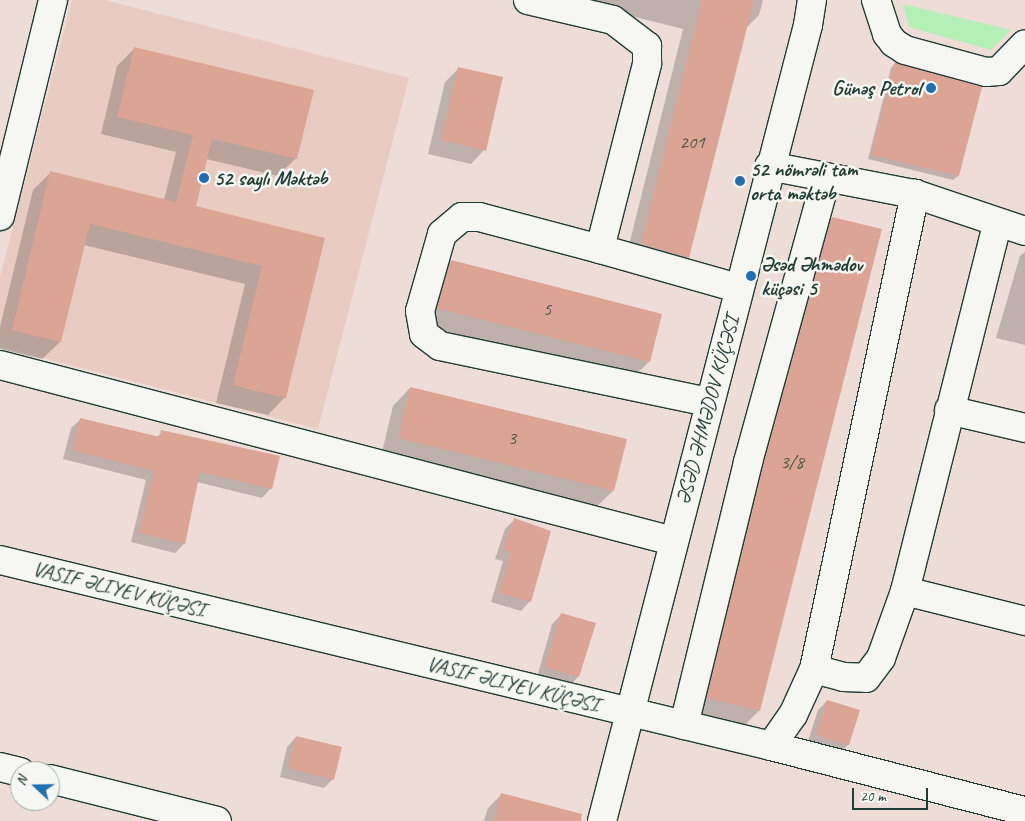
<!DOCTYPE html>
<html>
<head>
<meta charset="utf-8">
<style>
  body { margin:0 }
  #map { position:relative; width:1025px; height:821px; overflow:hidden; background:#eeddd6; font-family:Caveat,sans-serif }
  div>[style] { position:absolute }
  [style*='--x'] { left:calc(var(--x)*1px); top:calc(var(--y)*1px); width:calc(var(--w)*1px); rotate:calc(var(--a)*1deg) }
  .built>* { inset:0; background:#e8ccc2 }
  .green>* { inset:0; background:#b4f0b6 }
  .shadow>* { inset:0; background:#0003 }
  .building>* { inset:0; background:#dba494 }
  .roads { filter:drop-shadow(1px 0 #1f3d34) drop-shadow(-1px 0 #1f3d34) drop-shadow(0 1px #1f3d34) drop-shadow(0 -1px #1f3d34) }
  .minor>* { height:28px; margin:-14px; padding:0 14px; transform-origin:14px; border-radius:14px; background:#f6f6f2 }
  .dots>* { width:14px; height:14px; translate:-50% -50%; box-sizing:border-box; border:2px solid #f6f6f2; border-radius:50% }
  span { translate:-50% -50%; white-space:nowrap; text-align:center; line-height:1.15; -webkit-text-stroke:5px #f6f6f2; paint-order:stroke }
  .number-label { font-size:19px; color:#4e574c }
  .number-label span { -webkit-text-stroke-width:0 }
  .poi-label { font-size:21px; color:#1f3d34; font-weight:700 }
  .right { translate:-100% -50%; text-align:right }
  .left { translate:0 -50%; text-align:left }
  .street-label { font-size:21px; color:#1f3d34 }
  .north { position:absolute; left:10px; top:761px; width:50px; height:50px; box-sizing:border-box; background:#f6f6f2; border:1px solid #a0aca6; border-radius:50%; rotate:291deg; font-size:14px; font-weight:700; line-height:20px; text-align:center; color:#1f3d34 }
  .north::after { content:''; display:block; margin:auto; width:18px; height:22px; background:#1f6fb2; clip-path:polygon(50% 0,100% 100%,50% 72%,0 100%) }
  .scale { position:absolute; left:852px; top:788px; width:76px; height:22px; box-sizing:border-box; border:2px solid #1f3d34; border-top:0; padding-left:6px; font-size:15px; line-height:18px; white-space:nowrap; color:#1f3d34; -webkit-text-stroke:4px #f6f6f2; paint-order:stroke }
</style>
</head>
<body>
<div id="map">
  <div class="built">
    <div style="clip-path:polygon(72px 0,105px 0,409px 78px,318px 429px,0 347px,0 277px)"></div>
  </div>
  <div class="green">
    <div style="clip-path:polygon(903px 4px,1011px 30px,991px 50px,909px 27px)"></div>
  </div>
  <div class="shadow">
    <div style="clip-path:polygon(567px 0,763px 0,759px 15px,745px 29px,688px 257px,671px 274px,625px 261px,683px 29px)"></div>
    <div style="clip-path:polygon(135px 48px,296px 158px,278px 176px,206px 159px,194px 207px,324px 239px,285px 397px,268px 415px,216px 403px,245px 284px,84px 245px,60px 342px,42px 359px,0 349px,0 327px,33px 190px,51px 172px,164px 200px,176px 152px,101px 134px,117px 66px)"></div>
    <div style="clip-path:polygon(895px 63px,980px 88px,958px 176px,953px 180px,868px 159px,891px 68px)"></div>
    <div style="clip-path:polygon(459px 68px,484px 150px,471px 164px,428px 154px,445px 82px)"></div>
    <div style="clip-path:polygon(832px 218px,759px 711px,729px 740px,678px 727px,803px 248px)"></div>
    <div style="clip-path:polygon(1025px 252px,1025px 345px,996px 338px,1020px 256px)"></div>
    <div style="clip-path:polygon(451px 261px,649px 362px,631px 379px,420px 325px,433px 279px)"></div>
    <div style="clip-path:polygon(410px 388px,613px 491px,595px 508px,381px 456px,393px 406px)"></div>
    <div style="clip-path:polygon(81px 419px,156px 438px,162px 432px,271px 488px,262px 498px,197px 482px,184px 544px,175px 553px,131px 542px,146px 480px,63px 459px,71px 428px)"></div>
    <div style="clip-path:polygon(514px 520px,530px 601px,521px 611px,491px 602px,503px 561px,495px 559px,505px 529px)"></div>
    <div style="clip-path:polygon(561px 615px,578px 677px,569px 686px,537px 677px,552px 624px)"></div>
    <div style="clip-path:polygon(827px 701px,859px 711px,848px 745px,839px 754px,807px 744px,818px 710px)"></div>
    <div style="clip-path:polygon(296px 737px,333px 779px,324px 788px,280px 777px,287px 747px)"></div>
    <div style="clip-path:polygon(501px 795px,560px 821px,484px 821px,488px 808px)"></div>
  </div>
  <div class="building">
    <div style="clip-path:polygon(702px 0,754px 0,689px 258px,641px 244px)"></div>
    <div style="clip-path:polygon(134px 47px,314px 90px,297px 159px,212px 139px,196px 206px,325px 238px,286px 398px,233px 385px,262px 266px,90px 224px,61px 342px,12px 330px,50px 171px,176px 202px,193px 135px,117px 117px)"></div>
    <div style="clip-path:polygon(895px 62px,982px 87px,959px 176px,871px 155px)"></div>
    <div style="clip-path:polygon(458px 67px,503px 77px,486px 151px,441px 140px)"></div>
    <div style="clip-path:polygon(832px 217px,882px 229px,760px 711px,707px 698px,763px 466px)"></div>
    <div style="clip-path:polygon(451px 260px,662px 314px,650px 362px,437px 308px)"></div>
    <div style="clip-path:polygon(410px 387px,627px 439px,614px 491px,398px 438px)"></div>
    <div style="clip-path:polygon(80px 418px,160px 437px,161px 430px,280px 456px,272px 489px,200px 472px,185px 544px,139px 533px,154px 471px,72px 450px)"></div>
    <div style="clip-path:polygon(514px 518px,551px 531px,531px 602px,499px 593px,511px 552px,503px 550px)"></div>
    <div style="clip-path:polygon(561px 613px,596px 623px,579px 677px,545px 667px)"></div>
    <div style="clip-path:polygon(827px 700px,860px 710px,849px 745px,816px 735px)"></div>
    <div style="clip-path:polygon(296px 736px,342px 747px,334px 780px,288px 768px)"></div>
    <div style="clip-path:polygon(501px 793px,582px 814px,581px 821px,494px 821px)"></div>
  </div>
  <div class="roads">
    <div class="minor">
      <div style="--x:528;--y:0;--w:87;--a:13.2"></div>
      <div style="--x:613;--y:20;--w:43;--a:37.4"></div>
      <div style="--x:647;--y:46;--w:18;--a:90"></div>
      <div style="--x:647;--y:64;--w:191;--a:104.3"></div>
      <div style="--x:600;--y:249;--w:143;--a:15.8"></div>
      <div style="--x:876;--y:0;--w:36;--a:72"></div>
      <div style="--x:887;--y:34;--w:11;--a:52"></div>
      <div style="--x:894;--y:43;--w:13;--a:32"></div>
      <div style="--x:905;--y:50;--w:84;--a:15.2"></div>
      <div style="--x:986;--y:72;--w:13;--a:-4"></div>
      <div style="--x:999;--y:71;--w:37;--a:-46"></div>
      <div style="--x:769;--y:166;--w:149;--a:10.9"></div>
      <div style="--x:915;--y:194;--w:116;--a:18.6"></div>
      <div style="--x:0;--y:216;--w:222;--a:-76.2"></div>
      <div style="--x:600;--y:249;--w:125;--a:-165.2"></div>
      <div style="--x:479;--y:217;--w:17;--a:180"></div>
      <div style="--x:462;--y:217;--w:26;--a:140"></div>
      <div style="--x:442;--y:234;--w:80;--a:105.9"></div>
      <div style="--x:420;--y:311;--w:23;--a:80"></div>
      <div style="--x:424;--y:334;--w:20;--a:37"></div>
      <div style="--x:440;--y:346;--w:274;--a:11.8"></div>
      <div style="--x:0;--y:365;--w:696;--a:14.66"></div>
      <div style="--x:949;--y:410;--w:78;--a:13.3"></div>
      <div style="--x:0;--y:560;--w:793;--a:13.56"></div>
      <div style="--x:771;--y:746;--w:262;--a:14.4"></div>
      <div style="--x:905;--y:591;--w:124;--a:14"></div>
      <div style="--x:814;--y:669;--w:486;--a:-78"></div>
      <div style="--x:684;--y:725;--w:271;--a:-76.3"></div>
      <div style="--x:748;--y:462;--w:294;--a:-74.6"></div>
      <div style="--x:771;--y:746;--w:38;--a:-55"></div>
      <div style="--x:793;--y:715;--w:51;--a:-65.5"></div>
      <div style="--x:814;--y:669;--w:30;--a:15"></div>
      <div style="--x:843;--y:677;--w:23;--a:2"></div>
      <div style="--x:866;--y:678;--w:25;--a:-53"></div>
      <div style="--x:881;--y:658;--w:71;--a:-70.3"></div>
      <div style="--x:905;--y:591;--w:378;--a:-75.9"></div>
      <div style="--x:0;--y:767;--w:21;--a:14"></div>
      <div style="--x:50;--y:779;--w:172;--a:14.1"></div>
      <div style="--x:602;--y:821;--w:822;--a:-75.49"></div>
      <div style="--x:808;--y:25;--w:25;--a:-81"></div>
    </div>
  </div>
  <div class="dots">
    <div style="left:931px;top:88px;background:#1f6fb2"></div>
    <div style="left:204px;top:178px;background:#1f6fb2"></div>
    <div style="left:740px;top:181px;background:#1f6fb2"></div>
    <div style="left:751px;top:276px;background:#1f6fb2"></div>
  </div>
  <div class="number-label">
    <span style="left:692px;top:143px">201</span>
    <span style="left:547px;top:310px">5</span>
    <span style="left:512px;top:439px">3</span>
    <span style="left:792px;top:463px">3/8</span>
  </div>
  <div class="poi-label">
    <span class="right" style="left:921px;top:88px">Günəş Petrol</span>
    <span class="left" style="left:750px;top:181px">52 nömrəli tam<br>orta məktəb</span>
    <span class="left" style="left:214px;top:178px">52 saylı Məktəb</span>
    <span class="left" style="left:761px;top:276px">Əsəd Əhmədov<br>küçəsi 5</span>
  </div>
  <div class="street-label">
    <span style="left:707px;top:410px;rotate:-75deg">ƏSƏD ƏHMƏDOV KÜÇƏSI</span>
    <span style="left:119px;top:589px;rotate:14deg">VASIF ƏLIYEV KÜÇƏSI</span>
    <span style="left:513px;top:684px;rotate:14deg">VASIF ƏLIYEV KÜÇƏSI</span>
  </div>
  <div class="north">N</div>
  <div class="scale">20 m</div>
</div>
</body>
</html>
